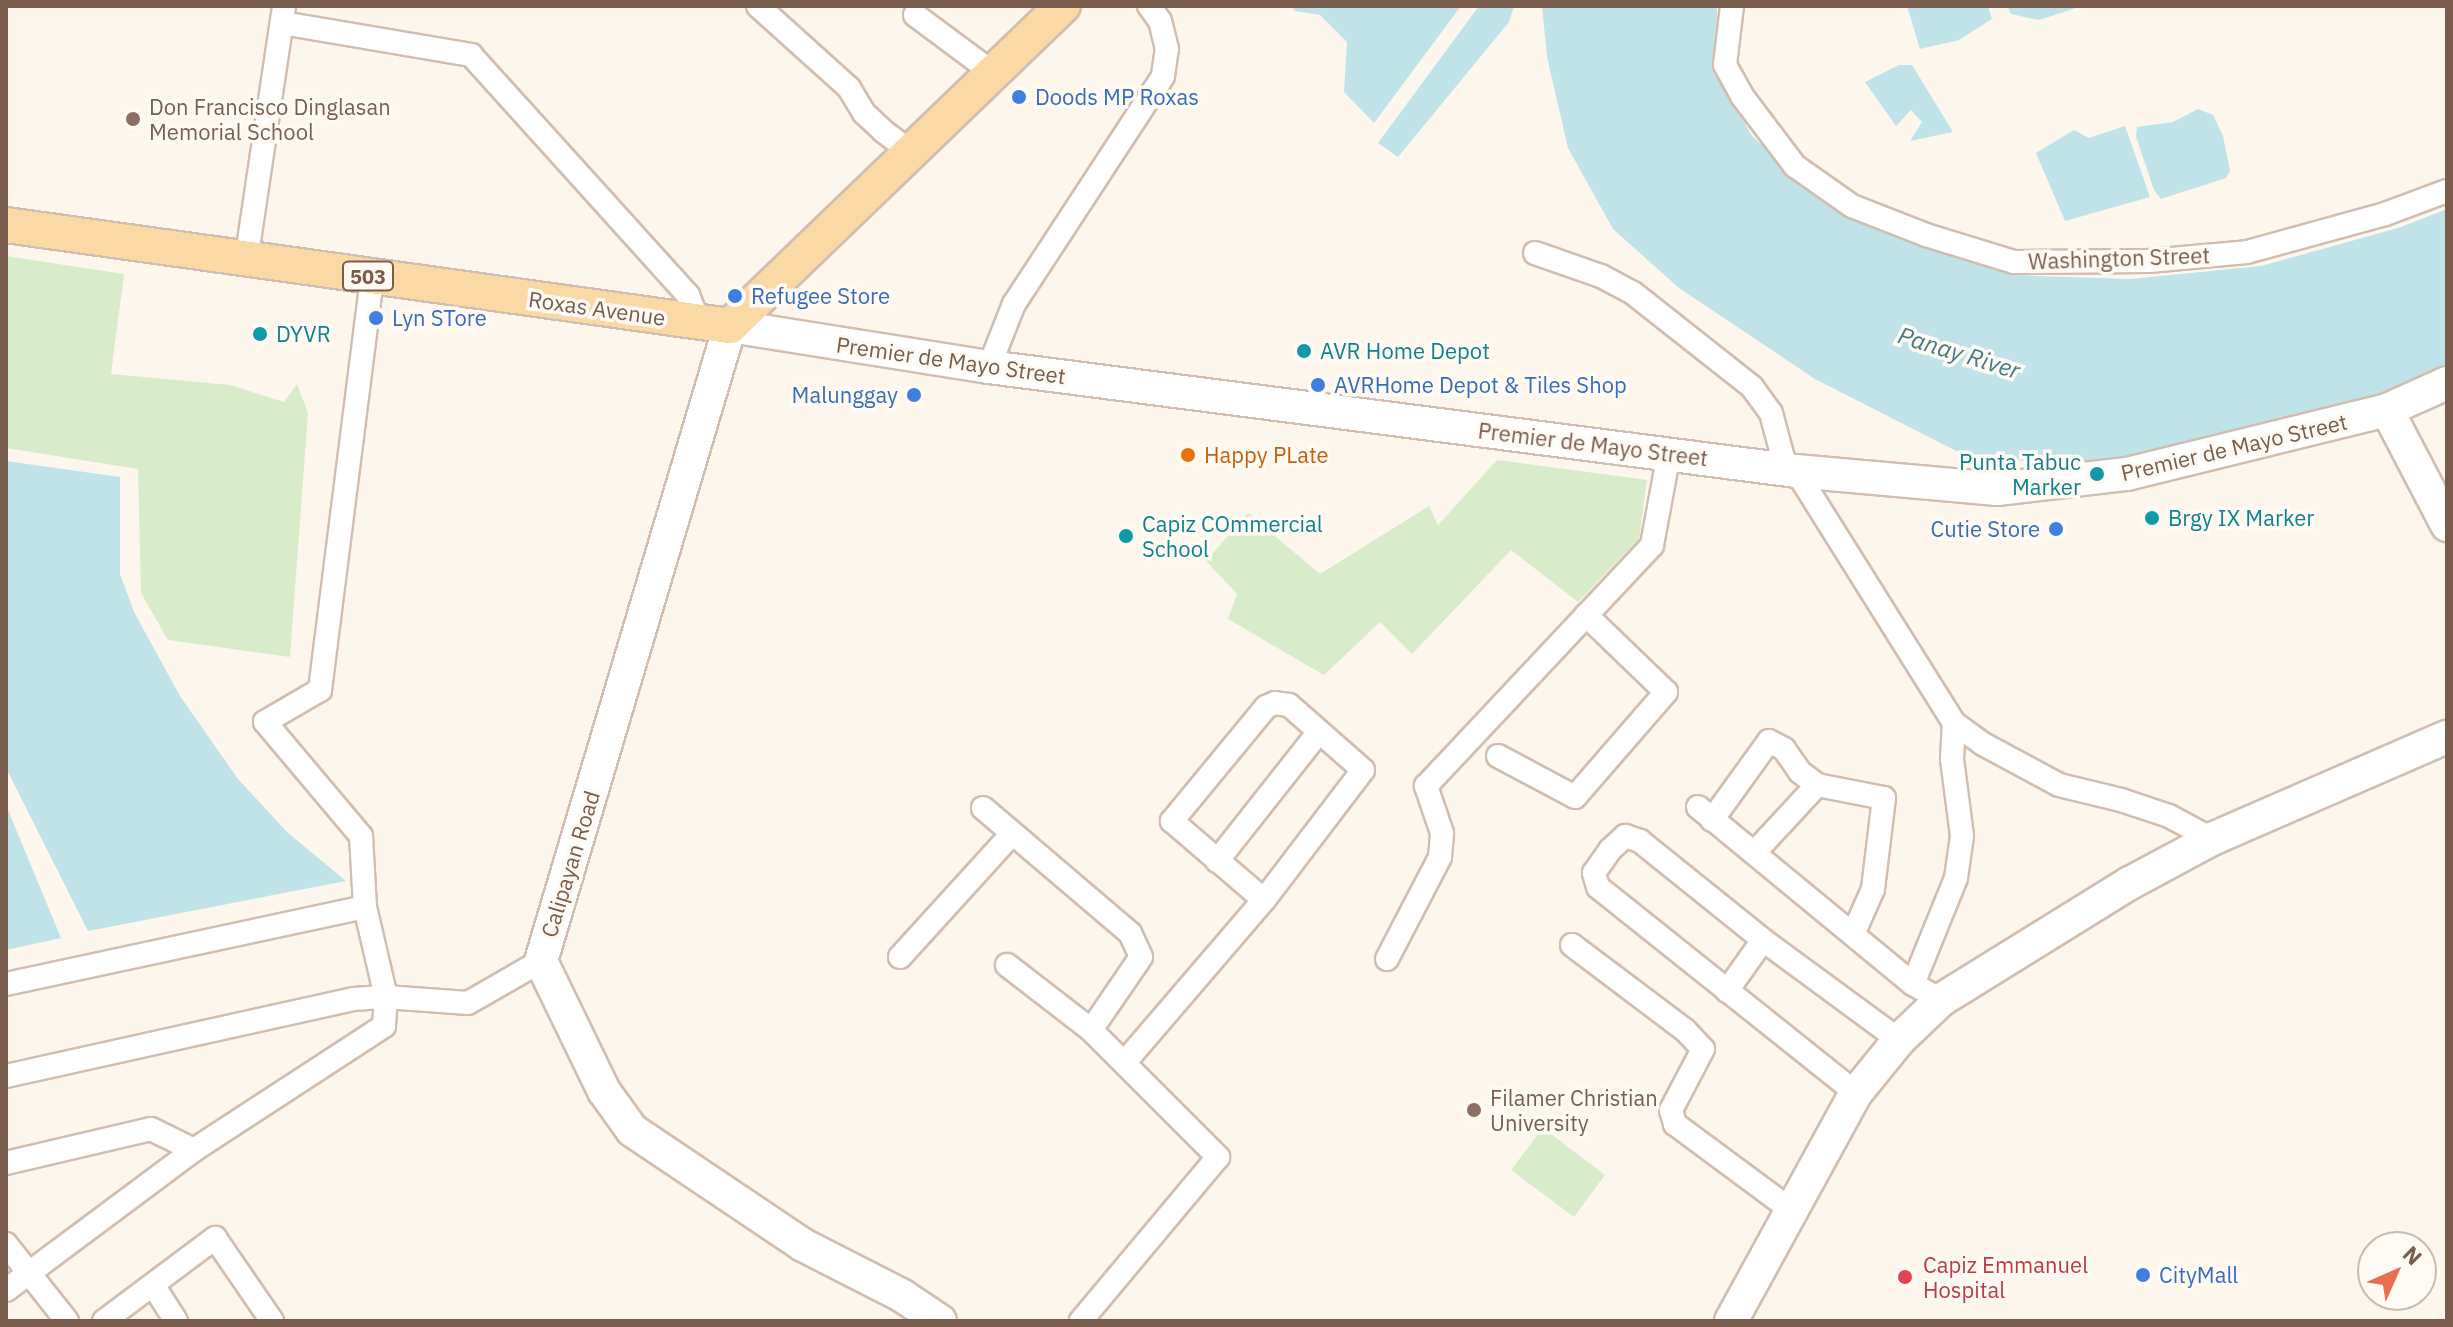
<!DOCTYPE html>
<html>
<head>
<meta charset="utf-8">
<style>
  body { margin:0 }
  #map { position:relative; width:2453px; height:1327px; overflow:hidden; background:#fdf6ec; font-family:"IBM Plex Sans",sans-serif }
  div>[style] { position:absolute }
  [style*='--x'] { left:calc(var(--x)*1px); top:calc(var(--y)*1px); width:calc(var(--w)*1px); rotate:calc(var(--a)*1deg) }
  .green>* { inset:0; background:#d8ecc9 }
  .water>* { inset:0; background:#bfe3e8 }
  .roads { filter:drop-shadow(2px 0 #d1beb0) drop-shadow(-2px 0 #d1beb0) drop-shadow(0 2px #d1beb0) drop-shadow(0 -2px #d1beb0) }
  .street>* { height:22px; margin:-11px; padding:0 11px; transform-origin:11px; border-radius:11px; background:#fff }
  .secondary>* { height:32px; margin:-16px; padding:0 16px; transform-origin:16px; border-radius:16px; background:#fff }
  .primary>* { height:34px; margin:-17px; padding:0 17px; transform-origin:17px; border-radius:17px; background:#fbd9a5 }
  .dots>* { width:22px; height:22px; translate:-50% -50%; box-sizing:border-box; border:4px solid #fffaf3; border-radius:50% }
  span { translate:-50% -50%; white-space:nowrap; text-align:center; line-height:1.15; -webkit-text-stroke:7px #fffaf3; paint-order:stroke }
  .shield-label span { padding:2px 6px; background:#fffaf3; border:2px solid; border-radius:6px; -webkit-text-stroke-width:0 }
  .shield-label { font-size:20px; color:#7a5c4d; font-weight:700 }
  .shop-label { font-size:22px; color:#366cbe }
  .left { translate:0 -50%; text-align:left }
  .right { translate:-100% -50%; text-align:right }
  .education-label { font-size:22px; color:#785e54 }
  .street-label { font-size:22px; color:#7a5c4d }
  .culture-label { font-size:22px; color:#0d838f }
  .food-label { font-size:22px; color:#c56008 }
  .health-label { font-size:22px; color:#be3a42 }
  .water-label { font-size:24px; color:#437c86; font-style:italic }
  .frame { position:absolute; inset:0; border:8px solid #7a5c4d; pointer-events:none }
  .north { position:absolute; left:2357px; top:1231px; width:80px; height:80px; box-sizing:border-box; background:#fffaf3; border:2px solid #cabbb1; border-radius:50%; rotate:45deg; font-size:22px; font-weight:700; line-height:32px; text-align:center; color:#7a5c4d }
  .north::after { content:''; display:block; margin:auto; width:28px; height:36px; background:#e76f51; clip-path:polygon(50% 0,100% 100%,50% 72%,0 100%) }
</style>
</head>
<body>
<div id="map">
  <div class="green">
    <div style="clip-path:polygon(6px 256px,124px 274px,111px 374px,230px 385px,284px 402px,297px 384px,308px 413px,290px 657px,168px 640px,141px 593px,138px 469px,6px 448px)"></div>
    <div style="clip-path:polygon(1497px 460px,1647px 480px,1639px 539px,1578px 602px,1511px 550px,1412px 654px,1380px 622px,1324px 675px,1228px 619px,1237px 594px,1206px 561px,1248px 513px,1320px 574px,1429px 506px,1438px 525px)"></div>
    <div style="clip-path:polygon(1543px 1128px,1605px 1175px,1574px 1217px,1511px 1170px)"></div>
  </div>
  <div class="water">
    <div style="clip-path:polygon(1291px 6px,1461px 6px,1374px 123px,1344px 92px,1347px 42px,1320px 15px,1295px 11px)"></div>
    <div style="clip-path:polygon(1479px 6px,1514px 6px,1509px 22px,1398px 157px,1378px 143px)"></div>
    <div style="clip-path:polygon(1542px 6px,1717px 6px,1716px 74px,1752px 136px,1810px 188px,1886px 233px,2012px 275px,2130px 279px,2261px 266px,2398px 228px,2447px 209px,2447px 367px,2345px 411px,2125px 465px,1970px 458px,1815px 379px,1679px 288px,1613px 229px,1568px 148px,1547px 57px)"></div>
    <div style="clip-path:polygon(1907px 6px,1988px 6px,1992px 19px,1959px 40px,1920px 49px)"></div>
    <div style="clip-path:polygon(2007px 6px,2082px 6px,2039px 20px,2011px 14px)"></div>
    <div style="clip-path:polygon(1899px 65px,1912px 65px,1953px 132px,1910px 141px,1922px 122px,1911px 110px,1896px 126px,1865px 82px)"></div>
    <div style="clip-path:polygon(2198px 109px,2213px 115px,2223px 136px,2230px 171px,2226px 178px,2161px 199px,2154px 190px,2136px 137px,2137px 127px,2173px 122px)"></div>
    <div style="clip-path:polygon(2125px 126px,2150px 197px,2065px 221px,2036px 153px,2074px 130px,2089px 138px)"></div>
    <div style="clip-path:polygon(6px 461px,120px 477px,120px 574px,134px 612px,180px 696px,238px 779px,288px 833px,346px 881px,88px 931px,6px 768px)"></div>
    <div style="clip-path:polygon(6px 805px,61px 938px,6px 950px)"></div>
  </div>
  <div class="roads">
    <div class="street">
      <div style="--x:758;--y:6;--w:122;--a:42"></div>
      <div style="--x:849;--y:88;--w:29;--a:59"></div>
      <div style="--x:864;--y:113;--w:26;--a:43"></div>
      <div style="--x:883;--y:131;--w:35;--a:37"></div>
      <div style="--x:1732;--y:6;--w:59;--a:96.8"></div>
      <div style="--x:1725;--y:65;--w:35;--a:61"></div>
      <div style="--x:1742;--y:96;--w:88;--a:52.9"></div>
      <div style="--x:1795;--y:166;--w:70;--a:35.1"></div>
      <div style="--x:1852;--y:206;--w:79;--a:21.4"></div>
      <div style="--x:1926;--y:235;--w:92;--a:17.1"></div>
      <div style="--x:2014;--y:262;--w:135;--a:-0.4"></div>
      <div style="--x:2149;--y:261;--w:98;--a:-5.2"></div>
      <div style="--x:2247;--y:252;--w:143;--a:-15.4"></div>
      <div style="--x:2385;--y:214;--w:66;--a:-20.4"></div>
      <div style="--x:915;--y:15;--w:97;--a:36.6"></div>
      <div style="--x:282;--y:23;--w:192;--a:9.6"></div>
      <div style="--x:471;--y:55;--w:324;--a:47.9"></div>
      <div style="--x:688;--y:295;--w:30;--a:69"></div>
      <div style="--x:1535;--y:253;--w:70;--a:19.2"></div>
      <div style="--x:1601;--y:276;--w:36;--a:28"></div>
      <div style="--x:1633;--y:293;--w:152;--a:38.3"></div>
      <div style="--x:1752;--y:387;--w:32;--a:54"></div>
      <div style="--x:1771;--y:413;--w:58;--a:75"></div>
      <div style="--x:246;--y:261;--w:258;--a:-81.5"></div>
      <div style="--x:989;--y:367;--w:68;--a:-68.4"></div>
      <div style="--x:1014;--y:304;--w:272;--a:-56.8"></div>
      <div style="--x:1163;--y:76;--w:27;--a:-82"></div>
      <div style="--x:1167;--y:49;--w:29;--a:-104"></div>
      <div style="--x:1160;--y:21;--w:19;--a:-126"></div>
      <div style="--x:1796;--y:471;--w:297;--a:57.9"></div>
      <div style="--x:1954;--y:723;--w:36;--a:36"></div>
      <div style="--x:1983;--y:744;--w:86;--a:28.3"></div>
      <div style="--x:2059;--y:785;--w:64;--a:13.6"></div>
      <div style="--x:2121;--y:800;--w:51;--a:18.4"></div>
      <div style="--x:2169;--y:816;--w:49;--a:28.1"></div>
      <div style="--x:1498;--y:756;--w:87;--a:28"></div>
      <div style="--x:1575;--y:797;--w:139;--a:-49.1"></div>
      <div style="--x:1666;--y:692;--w:111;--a:-136.1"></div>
      <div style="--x:1698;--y:807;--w:278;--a:39.5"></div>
      <div style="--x:1913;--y:984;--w:32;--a:30"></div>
      <div style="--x:983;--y:808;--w:193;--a:40.4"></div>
      <div style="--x:1130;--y:933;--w:26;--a:65"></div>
      <div style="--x:1141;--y:957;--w:88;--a:124.4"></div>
      <div style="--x:1091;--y:1030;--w:180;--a:45"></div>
      <div style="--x:1218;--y:1157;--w:214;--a:129.9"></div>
      <div style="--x:1712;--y:820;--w:97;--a:-54.2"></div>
      <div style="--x:1769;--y:741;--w:17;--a:28"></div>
      <div style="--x:1784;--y:749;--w:28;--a:55"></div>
      <div style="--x:1800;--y:772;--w:21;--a:37"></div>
      <div style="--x:1817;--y:785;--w:68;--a:11"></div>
      <div style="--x:1884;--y:798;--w:92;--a:96.9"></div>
      <div style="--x:1873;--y:889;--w:47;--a:113.8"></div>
      <div style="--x:1755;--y:852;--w:91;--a:-47.2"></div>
      <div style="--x:1217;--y:861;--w:164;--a:-51.7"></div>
      <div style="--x:365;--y:907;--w:71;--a:-93.2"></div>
      <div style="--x:361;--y:836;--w:149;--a:-130.1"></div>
      <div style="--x:265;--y:722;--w:64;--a:-30.2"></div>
      <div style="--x:320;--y:690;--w:417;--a:-82.8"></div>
      <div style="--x:1572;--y:945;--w:141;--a:37"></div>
      <div style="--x:1685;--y:1030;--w:26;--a:47"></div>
      <div style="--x:1703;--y:1049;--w:69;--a:117.7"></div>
      <div style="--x:1671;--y:1110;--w:15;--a:74"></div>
      <div style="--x:1675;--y:1124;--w:143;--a:36.5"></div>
      <div style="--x:900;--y:957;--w:166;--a:-47.7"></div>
      <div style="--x:1387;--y:959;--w:115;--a:-62.5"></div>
      <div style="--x:1440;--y:857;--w:24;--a:-85"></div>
      <div style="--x:1442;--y:833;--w:50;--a:-108.8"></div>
      <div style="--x:1426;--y:786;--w:330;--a:-46.8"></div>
      <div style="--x:1652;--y:545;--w:94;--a:-79.5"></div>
      <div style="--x:1007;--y:965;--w:106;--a:37.7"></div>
      <div style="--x:6;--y:984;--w:367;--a:-12.1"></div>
      <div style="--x:365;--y:907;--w:92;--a:76.9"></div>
      <div style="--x:386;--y:997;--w:29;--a:94"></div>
      <div style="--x:384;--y:1026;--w:227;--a:146.9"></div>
      <div style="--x:194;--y:1150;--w:234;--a:143.3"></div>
      <div style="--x:1913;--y:984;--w:114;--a:-67.9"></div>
      <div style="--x:1956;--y:878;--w:42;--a:-81.9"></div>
      <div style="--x:1962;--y:836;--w:78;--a:-97.4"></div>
      <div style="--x:1952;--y:759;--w:36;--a:-87"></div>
      <div style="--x:1727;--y:991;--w:62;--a:-54.8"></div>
      <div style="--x:1125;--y:1062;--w:213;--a:-49.4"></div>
      <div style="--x:1264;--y:900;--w:163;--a:-52.7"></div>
      <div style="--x:1363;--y:770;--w:98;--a:-138.7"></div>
      <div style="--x:1289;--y:705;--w:14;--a:-172"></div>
      <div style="--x:1275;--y:703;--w:10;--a:156"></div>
      <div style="--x:1266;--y:707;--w:148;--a:129.5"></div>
      <div style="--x:1172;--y:821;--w:121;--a:40.7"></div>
      <div style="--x:6;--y:1076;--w:356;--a:-12.5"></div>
      <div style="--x:354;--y:999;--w:32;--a:-4"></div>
      <div style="--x:386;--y:997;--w:82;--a:4.2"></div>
      <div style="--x:468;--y:1003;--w:84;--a:-29.9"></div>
      <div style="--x:1856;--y:1093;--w:330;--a:-141.4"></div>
      <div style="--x:1598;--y:887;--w:15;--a:-106"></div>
      <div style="--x:1594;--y:873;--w:28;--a:-55"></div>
      <div style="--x:1610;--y:850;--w:21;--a:-43"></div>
      <div style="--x:1625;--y:836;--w:16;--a:18"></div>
      <div style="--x:1640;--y:841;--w:158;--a:38.8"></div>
      <div style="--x:1763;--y:940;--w:169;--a:36.3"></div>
      <div style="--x:6;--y:1163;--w:149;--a:-13.2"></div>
      <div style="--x:151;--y:1129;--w:48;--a:26"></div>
      <div style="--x:6;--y:1244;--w:98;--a:51.6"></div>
      <div style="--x:153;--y:1285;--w:43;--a:57.4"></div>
      <div style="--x:104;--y:1321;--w:139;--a:-36.8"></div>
      <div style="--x:215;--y:1238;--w:101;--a:55.5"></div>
    </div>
    <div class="secondary">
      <div style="--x:2387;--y:410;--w:130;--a:62.4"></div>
      <div style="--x:940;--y:1321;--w:47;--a:-146.3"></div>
      <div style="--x:901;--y:1295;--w:110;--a:-153"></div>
      <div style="--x:803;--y:1245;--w:206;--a:-146.1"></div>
      <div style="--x:632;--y:1130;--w:48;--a:-125.7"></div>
      <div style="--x:604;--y:1091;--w:144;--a:-115.9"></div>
      <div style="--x:541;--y:961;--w:663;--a:-73.43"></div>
      <div style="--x:730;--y:326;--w:262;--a:9"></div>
      <div style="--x:989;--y:367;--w:814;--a:7.34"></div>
      <div style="--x:1796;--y:471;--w:202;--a:5.1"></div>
      <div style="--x:1997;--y:489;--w:131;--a:-6.6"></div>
      <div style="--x:2127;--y:474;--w:268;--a:-13.8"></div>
      <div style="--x:2387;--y:410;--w:66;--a:-24.2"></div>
      <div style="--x:1731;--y:1321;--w:260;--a:-61.3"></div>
      <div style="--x:1856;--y:1093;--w:68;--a:-50.9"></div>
      <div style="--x:1899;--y:1040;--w:58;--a:-43.6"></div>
      <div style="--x:1941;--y:1000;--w:222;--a:-31.8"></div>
      <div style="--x:2130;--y:883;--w:93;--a:-28.2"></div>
      <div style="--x:2212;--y:839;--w:256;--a:-23.5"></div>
    </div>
    <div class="primary">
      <div style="--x:6;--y:225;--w:731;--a:7.94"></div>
      <div style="--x:730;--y:326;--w:462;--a:-43.9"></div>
    </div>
  </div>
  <div class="dots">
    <div style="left:1019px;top:97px;background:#3f7fe0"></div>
    <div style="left:133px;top:119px;background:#8d6e63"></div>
    <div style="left:735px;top:296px;background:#3f7fe0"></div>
    <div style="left:376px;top:318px;background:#3f7fe0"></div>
    <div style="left:260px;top:334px;background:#0f9aa8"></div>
    <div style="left:1304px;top:351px;background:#0f9aa8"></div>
    <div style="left:1318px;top:385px;background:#3f7fe0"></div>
    <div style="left:914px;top:395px;background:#3f7fe0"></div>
    <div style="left:1188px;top:455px;background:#e8710a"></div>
    <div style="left:2097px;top:474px;background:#0f9aa8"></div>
    <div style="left:2152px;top:518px;background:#0f9aa8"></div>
    <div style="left:2056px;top:529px;background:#3f7fe0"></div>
    <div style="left:1126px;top:536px;background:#0f9aa8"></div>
    <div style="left:1474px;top:1110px;background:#8d6e63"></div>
    <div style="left:2143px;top:1275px;background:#3f7fe0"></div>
    <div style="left:1905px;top:1277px;background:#e0444e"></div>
  </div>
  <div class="shield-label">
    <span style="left:368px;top:276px">503</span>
  </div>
  <div class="shop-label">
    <span class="left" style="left:1035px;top:97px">Doods MP Roxas</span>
    <span class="left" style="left:751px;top:296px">Refugee Store</span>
    <span class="left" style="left:392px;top:318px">Lyn STore</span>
    <span class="left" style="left:1334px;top:385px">AVRHome Depot &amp; Tiles Shop</span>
    <span class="right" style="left:898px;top:395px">Malunggay</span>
    <span class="right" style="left:2040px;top:529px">Cutie Store</span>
    <span class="left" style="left:2159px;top:1275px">CityMall</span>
  </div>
  <div class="education-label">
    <span class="left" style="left:149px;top:119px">Don Francisco Dinglasan<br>Memorial School</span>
    <span class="left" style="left:1490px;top:1110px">Filamer Christian<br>University</span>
  </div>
  <div class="street-label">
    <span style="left:2119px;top:258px;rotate:-2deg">Washington Street</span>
    <span style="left:597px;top:308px;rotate:8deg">Roxas Avenue</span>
    <span style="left:951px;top:360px;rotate:8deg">Premier de Mayo Street</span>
    <span style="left:1593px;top:444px;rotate:7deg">Premier de Mayo Street</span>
    <span style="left:2234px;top:447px;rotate:-13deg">Premier de Mayo Street</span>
    <span style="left:570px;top:864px;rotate:-73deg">Calipayan Road</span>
  </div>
  <div class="culture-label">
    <span class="left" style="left:276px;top:334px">DYVR</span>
    <span class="left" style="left:1320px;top:351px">AVR Home Depot</span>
    <span class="right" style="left:2081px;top:474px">Punta Tabuc<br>Marker</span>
    <span class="left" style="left:2168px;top:518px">Brgy IX Marker</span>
    <span class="left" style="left:1142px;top:536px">Capiz COmmercial<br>School</span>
  </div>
  <div class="food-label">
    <span class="left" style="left:1204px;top:455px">Happy PLate</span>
  </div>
  <div class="health-label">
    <span class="left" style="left:1923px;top:1277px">Capiz Emmanuel<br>Hospital</span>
  </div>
  <div class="water-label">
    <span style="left:1959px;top:353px;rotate:17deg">Panay River</span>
  </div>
  <div class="frame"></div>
  <div class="north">N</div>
</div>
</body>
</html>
